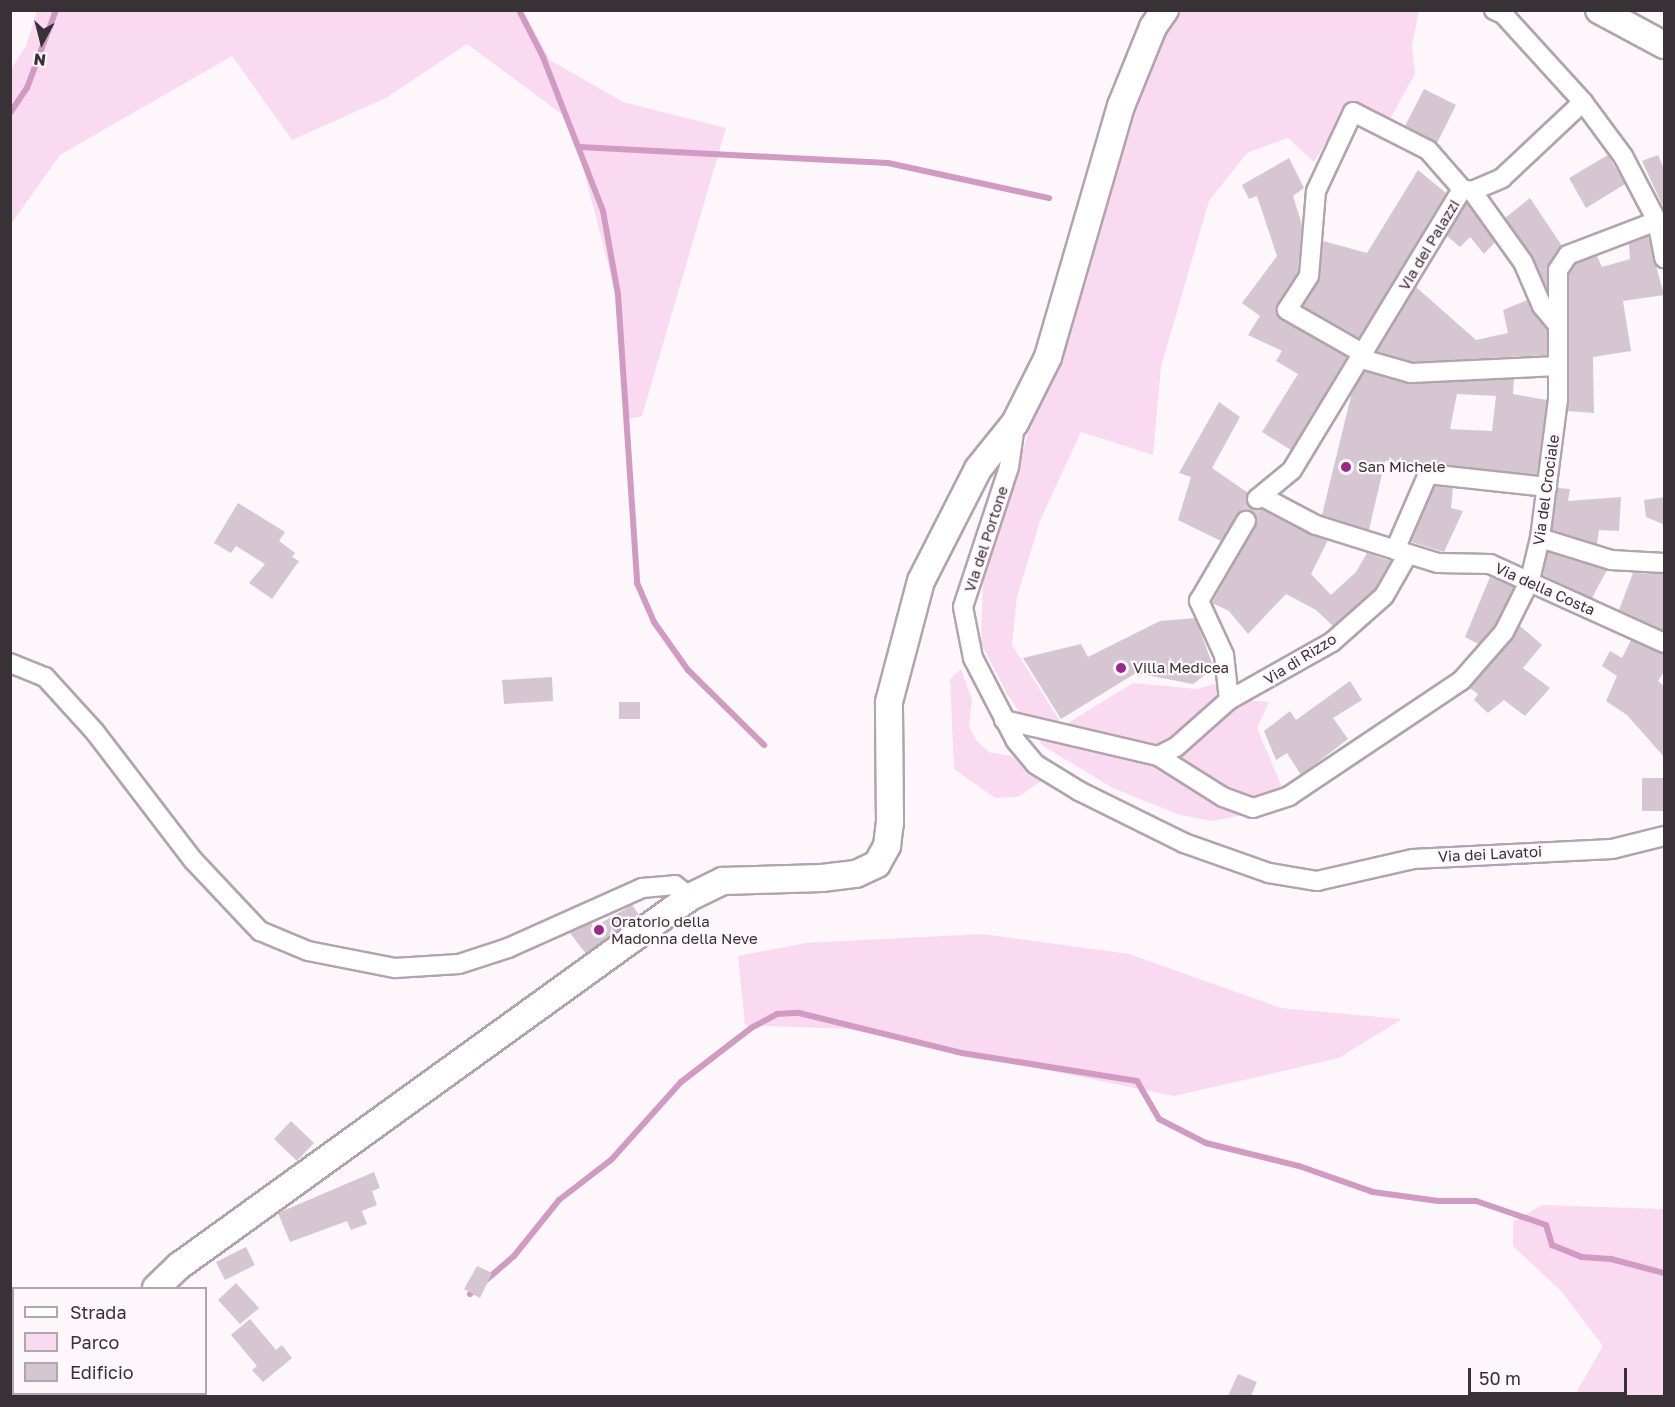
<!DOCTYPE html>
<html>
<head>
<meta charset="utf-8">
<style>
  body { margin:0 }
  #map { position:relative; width:1675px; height:1407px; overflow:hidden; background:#fdf7fb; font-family:"Golos Text",sans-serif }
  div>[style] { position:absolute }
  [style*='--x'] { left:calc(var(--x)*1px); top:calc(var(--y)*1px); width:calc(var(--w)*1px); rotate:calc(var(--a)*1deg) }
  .green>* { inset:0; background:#fadaf1 }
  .stream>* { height:6px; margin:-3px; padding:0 3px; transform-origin:3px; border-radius:3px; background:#d09ac2 }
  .building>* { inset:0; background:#d5c6d1 }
  .street-tunnel>* { height:18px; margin-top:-9px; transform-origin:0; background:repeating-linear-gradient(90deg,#d6d0d4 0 18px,transparent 0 27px) }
  .roads { filter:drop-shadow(2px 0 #b2a3ad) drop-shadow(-2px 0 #b2a3ad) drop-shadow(0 2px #b2a3ad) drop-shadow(0 -2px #b2a3ad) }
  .street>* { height:18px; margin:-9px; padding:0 9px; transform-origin:9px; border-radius:9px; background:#fff }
  .secondary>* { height:26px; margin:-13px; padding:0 13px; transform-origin:13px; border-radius:13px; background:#fff }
  .dots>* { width:16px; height:16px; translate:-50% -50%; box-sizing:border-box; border:3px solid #fdf7fb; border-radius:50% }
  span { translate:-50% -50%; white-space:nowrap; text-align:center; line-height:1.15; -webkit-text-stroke:4.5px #fdf7fb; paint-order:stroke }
  .street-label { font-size:15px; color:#383236 }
  .poi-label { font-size:15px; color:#383236 }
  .left { translate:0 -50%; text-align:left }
  .frame { position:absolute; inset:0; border:12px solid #383236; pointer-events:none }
  .legend { position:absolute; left:12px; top:1287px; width:195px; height:108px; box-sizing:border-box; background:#fdf7fb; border:2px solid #aea8ac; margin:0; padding:8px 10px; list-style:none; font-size:18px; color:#383236 }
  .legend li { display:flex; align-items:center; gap:12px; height:30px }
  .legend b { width:30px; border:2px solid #aea8ac }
  .north { position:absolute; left:12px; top:12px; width:60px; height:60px; -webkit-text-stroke:4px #fdf7fb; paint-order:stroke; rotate:187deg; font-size:16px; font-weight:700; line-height:24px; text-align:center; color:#383236 }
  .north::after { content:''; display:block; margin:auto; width:21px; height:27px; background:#383236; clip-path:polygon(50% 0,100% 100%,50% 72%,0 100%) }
  .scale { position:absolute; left:1468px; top:1368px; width:159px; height:27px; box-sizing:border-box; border:3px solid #383236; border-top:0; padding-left:8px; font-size:18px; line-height:21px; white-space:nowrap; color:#383236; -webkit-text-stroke:4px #fdf7fb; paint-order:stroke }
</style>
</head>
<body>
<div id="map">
  <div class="green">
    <div style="clip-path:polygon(1177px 10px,1419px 11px,1412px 45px,1415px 74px,1389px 121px,1350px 102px,1314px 162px,1288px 138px,1247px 153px,1209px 201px,1161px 367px,1153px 455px,1081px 432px,1040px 521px,1017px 597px,1012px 645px,1063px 726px,1133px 683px,1198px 689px,1229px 679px,1245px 700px,1269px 702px,1257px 728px,1290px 806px,1212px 821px,1180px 815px,1113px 788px,1043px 746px,1007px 694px,981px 643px,983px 581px,1021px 455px,1146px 81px)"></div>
    <div style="clip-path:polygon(37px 11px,523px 11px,550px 60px,623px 102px,726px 128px,642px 416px,625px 420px,614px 287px,571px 121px,467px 44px,386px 98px,292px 140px,232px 56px,60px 155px,11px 224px,11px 69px,26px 46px)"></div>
    <div style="clip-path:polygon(961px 669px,972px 700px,969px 726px,976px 740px,989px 752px,1011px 756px,1044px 779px,1018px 797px,995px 798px,954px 769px,950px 679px)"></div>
    <div style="clip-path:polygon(983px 934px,1129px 954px,1281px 1008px,1402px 1019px,1339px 1058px,1174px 1096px,847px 1029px,745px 1025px,738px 956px,806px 943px)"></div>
    <div style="clip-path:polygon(1542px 1205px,1664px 1209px,1664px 1396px,1574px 1396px,1603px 1346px,1561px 1291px,1513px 1246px,1513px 1222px)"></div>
  </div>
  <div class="stream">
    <div style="--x:519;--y:10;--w:53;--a:62.9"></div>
    <div style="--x:543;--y:57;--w:165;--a:68.7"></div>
    <div style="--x:603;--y:211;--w:84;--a:79.8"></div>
    <div style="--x:618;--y:294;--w:290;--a:86.2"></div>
    <div style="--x:637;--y:583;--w:43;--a:66.4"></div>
    <div style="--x:654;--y:622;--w:59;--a:54.7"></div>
    <div style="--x:688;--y:670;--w:107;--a:44.6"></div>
    <div style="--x:10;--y:113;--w:30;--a:-56"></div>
    <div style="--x:27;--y:88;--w:83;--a:-69.6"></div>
    <div style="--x:580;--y:147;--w:308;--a:3"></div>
    <div style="--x:888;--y:163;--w:165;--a:12.3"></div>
    <div style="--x:470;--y:1294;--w:58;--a:-40.8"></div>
    <div style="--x:514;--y:1256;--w:72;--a:-51.2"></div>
    <div style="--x:559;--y:1200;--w:67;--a:-37.7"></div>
    <div style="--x:612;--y:1159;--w:103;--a:-48.1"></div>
    <div style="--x:681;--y:1082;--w:88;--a:-37.6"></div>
    <div style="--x:751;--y:1028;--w:30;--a:-28"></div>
    <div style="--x:777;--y:1014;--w:22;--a:-3"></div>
    <div style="--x:799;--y:1013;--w:168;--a:13.8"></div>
    <div style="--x:962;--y:1053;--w:177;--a:9.1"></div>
    <div style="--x:1137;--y:1081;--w:44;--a:59.9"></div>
    <div style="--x:1159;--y:1119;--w:53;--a:27.1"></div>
    <div style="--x:1206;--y:1143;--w:96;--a:13.9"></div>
    <div style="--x:1299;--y:1166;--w:78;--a:19.4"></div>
    <div style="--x:1373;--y:1192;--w:66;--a:7.9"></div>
    <div style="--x:1438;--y:1201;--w:38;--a:0"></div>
    <div style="--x:1476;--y:1201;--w:74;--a:18.9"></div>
    <div style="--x:1546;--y:1225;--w:21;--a:73"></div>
    <div style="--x:1552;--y:1245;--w:31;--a:22"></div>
    <div style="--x:1581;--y:1257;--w:30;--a:4"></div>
    <div style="--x:1611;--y:1259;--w:55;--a:14.8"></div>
  </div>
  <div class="building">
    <div style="clip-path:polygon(1424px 89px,1456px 105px,1437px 143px,1405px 126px)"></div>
    <div style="clip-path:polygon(1608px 155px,1625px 184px,1586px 208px,1569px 178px)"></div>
    <div style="clip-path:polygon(1658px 155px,1665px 171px,1665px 211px,1642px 161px)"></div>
    <div style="clip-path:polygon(1289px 158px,1304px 188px,1293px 196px,1302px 225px,1298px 272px,1278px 304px,1277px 315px,1347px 357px,1291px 450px,1262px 432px,1298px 374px,1276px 361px,1282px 351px,1248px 335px,1260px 316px,1242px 303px,1277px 256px,1257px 196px,1249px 199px,1242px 185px)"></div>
    <div style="clip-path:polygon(1418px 170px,1446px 193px,1359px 338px,1303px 306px,1320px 277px,1323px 241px,1367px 253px)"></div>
    <div style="clip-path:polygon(1530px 198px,1562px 246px,1548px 264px,1547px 289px,1532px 256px,1505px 218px)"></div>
    <div style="clip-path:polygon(1467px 203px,1495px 242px,1484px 254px,1470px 237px,1460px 247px,1447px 236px)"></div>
    <div style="clip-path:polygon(1648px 236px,1664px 295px,1623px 301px,1631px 351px,1593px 357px,1594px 413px,1568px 411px,1569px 273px,1575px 264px,1597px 256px,1602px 267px,1630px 259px,1629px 244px)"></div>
    <div style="clip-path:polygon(1416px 287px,1476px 340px,1508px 333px,1503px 310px,1527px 300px,1547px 329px,1547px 355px,1412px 362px,1377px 352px)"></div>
    <div style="clip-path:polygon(evenodd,1365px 371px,1411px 384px,1514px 379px,1513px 394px,1547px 400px,1537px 475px,1385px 461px,1369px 530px,1322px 515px,1352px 392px,1365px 371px,1457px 394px,1496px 396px,1492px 431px,1450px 429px,1457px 394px)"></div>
    <div style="clip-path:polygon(1219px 402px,1240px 417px,1212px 468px,1248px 493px,1246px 501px,1253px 509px,1262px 509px,1328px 540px,1311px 574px,1331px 595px,1356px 572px,1367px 553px,1391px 561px,1375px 589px,1333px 626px,1316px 610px,1286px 594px,1248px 634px,1229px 611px,1212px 603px,1257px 522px,1252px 512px,1241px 511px,1221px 541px,1178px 520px,1191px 477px,1179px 473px)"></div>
    <div style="clip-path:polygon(1435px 486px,1453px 488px,1451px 508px,1463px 511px,1444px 552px,1411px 542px)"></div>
    <div style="clip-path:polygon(1558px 488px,1570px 489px,1568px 501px,1621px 497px,1619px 531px,1599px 530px,1597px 544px,1552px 530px)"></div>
    <div style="clip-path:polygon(1665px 497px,1665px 525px,1646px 517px,1644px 500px)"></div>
    <div style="clip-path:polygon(238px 503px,285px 532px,279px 541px,295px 553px,292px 557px,299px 561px,272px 599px,249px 583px,265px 564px,236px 546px,231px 553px,214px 543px)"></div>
    <div style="clip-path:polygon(1548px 552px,1607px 570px,1592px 598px,1543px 575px)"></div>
    <div style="clip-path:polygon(1633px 573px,1665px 574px,1665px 631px,1619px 610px)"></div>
    <div style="clip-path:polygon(1490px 577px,1514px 587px,1495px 626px,1478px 644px,1465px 637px)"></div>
    <div style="clip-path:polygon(1195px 618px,1214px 668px,1193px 684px,1136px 673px,1061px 719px,1023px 658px,1081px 644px,1088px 657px,1160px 621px)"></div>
    <div style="clip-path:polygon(1520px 626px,1542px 645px,1523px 668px,1550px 688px,1525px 716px,1504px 700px,1488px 713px,1474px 700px,1478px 694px,1470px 688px)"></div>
    <div style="clip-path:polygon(1631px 640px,1665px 654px,1665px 670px,1658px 681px,1665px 687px,1665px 758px,1627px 715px,1606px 701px,1617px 676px,1602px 666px,1610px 651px,1622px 658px)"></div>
    <div style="clip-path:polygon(552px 677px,553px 701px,504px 704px,502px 680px)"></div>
    <div style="clip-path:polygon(1350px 681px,1362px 700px,1333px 718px,1348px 739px,1301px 775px,1287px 753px,1276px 760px,1264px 731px,1290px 711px,1296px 720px)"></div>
    <div style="clip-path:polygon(619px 702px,640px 702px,640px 719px,619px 719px)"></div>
    <div style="clip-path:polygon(1642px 778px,1665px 778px,1665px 811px,1642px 811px)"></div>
    <div style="clip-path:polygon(632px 905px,639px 915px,586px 954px,570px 933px,591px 923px,594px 927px)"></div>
    <div style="clip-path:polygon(291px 1121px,314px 1143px,297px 1161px,274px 1139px)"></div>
    <div style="clip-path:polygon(374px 1172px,380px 1188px,372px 1191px,377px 1205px,362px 1211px,367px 1224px,351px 1230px,347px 1221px,290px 1242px,278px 1213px)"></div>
    <div style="clip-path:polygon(246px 1247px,255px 1265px,225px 1280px,216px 1262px)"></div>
    <div style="clip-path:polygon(477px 1266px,492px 1273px,480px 1298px,464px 1289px)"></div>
    <div style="clip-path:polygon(236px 1283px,259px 1308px,240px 1324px,218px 1300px)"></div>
    <div style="clip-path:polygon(250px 1319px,276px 1350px,282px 1345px,292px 1358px,263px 1382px,252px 1370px,257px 1366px,231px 1335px)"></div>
    <div style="clip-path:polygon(1238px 1374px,1257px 1382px,1251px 1396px,1228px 1396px)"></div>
  </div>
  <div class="street-tunnel">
    <div style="--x:1246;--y:521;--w:25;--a:-63"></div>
  </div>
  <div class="roads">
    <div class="street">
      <div style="--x:1494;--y:10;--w:10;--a:24"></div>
      <div style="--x:1503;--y:14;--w:119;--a:47.7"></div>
      <div style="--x:1583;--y:102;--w:67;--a:53.5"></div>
      <div style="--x:1623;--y:156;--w:73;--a:62.4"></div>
      <div style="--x:1657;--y:221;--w:38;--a:79"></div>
      <div style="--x:1472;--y:191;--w:87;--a:54.3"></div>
      <div style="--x:1523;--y:262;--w:48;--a:66.6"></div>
      <div style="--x:1542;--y:306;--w:23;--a:50"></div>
      <div style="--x:1364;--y:354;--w:89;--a:-150.3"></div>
      <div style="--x:1287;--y:310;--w:40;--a:-57.1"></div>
      <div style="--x:1309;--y:276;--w:85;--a:-85.3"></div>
      <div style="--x:1316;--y:191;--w:87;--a:-64.9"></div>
      <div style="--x:1353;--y:112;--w:84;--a:26.9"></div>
      <div style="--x:1428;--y:150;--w:52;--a:48.9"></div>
      <div style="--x:1362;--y:359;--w:51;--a:15.9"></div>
      <div style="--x:1411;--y:373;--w:147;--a:-2.7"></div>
      <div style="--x:1015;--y:425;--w:42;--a:98.1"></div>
      <div style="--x:1009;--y:467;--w:147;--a:108.2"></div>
      <div style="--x:963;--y:607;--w:52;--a:78.9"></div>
      <div style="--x:973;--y:658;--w:93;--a:62.6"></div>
      <div style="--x:1016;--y:741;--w:30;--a:50"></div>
      <div style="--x:1035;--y:764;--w:52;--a:31.5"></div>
      <div style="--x:1079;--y:791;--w:117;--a:26.3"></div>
      <div style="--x:1184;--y:843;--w:90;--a:19.4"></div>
      <div style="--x:1269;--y:873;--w:49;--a:9.5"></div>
      <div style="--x:1317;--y:881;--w:98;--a:-12.9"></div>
      <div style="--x:1413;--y:859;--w:199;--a:-2.9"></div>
      <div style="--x:1612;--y:849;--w:54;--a:-14"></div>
      <div style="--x:1261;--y:496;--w:62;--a:27.8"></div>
      <div style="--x:1316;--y:525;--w:128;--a:17.3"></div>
      <div style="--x:1438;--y:563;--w:52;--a:1.1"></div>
      <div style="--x:1490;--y:564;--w:191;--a:24.4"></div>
      <div style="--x:1257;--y:499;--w:45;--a:-39.6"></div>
      <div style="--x:1292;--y:470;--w:328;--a:-58.8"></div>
      <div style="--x:1462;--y:189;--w:10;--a:11"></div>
      <div style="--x:1472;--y:191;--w:33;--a:-23"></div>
      <div style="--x:1502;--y:178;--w:111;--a:-43.2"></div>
      <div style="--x:1540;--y:538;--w:74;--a:17.2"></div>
      <div style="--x:1611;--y:560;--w:53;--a:3.2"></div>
      <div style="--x:1395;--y:550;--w:83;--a:-66.5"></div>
      <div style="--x:1428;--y:474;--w:120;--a:6.2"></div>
      <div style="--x:10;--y:663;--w:38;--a:22"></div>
      <div style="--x:45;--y:677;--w:74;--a:47.7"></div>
      <div style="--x:95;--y:732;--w:161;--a:52.6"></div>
      <div style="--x:193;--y:860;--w:98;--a:46.7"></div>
      <div style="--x:260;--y:931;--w:52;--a:22.6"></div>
      <div style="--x:308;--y:951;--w:89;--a:11.1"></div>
      <div style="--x:395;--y:968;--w:64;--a:-3.6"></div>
      <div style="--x:459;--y:964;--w:52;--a:-18.1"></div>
      <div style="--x:508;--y:948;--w:147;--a:-24.1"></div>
      <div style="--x:642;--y:888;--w:33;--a:-5"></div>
      <div style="--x:675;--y:885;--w:19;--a:39"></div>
      <div style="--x:1229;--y:700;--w:118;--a:-29.4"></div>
      <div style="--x:1332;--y:642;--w:69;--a:-41.5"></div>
      <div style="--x:1384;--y:596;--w:48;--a:-60.3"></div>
      <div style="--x:1004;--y:720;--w:158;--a:13.2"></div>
      <div style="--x:1158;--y:756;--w:77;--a:32.2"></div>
      <div style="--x:1223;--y:797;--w:32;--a:20"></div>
      <div style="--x:1253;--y:808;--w:38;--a:-18"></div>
      <div style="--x:1289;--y:796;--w:207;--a:-33.8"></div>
      <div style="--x:1461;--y:681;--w:65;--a:-48.7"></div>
      <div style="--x:1504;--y:632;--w:58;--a:-63.4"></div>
      <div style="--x:1530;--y:580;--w:43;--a:-76.6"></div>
      <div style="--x:1540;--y:538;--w:140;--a:-82.6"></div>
      <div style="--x:1558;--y:399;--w:129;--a:-90"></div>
      <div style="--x:1558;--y:270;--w:18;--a:-56"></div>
      <div style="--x:1568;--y:255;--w:95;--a:-20.9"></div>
      <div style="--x:1158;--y:756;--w:20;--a:-27"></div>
      <div style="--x:1176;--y:747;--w:71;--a:-41.6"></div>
      <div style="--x:1229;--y:700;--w:45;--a:-96.3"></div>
      <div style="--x:1224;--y:655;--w:60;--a:-114.8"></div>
      <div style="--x:1199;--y:601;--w:93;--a:-59.6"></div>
    </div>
    <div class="secondary">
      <div style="--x:1599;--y:10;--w:74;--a:28.3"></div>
      <div style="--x:156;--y:1288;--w:32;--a:-44"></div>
      <div style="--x:179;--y:1266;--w:630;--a:-35.83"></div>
      <div style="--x:690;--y:897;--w:37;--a:-26"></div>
      <div style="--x:723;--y:881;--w:99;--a:-1.7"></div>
      <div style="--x:822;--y:878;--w:34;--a:-7"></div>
      <div style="--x:856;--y:874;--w:23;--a:-25"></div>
      <div style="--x:877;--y:864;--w:21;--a:-61"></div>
      <div style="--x:887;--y:846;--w:23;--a:-83"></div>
      <div style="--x:890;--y:823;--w:121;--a:-90.5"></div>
      <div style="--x:889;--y:702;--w:125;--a:-75.2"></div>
      <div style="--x:921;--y:581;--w:126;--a:-63"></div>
      <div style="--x:978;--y:469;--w:59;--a:-51.2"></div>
      <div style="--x:1015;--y:423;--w:74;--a:-63.4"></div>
      <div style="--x:1048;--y:357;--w:261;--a:-73.8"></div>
      <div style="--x:1121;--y:106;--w:85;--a:-67.9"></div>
      <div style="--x:1153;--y:27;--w:21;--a:-55"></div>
      <div style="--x:78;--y:1396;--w:2;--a:-63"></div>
    </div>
  </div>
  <div class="dots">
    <div style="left:1346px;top:467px;background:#9b2987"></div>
    <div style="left:1121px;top:668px;background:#9b2987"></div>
    <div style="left:599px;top:930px;background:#9b2987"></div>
  </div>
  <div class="street-label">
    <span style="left:1429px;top:245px;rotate:-59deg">Via dei Palazzi</span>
    <span style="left:1546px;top:490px;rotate:-82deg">Via del Crociale</span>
    <span style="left:986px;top:539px;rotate:-72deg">Via del Portone</span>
    <span style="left:1545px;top:589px;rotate:24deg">Via della Costa</span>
    <span style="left:1300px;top:659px;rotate:-32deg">Via di Rizzo</span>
    <span style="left:1490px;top:854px;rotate:-3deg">Via dei Lavatoi</span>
  </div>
  <div class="poi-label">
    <span class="left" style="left:1358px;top:467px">San Michele</span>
    <span class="left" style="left:1133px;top:668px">Villa Medicea</span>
    <span class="left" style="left:611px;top:930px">Oratorio della<br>Madonna della Neve</span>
  </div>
  <div class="frame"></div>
  <ul class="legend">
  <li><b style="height:8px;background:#fff"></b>Strada</li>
  <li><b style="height:16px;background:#fadaf1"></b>Parco</li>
  <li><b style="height:16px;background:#d5c6d1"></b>Edificio</li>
  </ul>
  <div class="north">N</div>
  <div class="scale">50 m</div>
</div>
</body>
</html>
